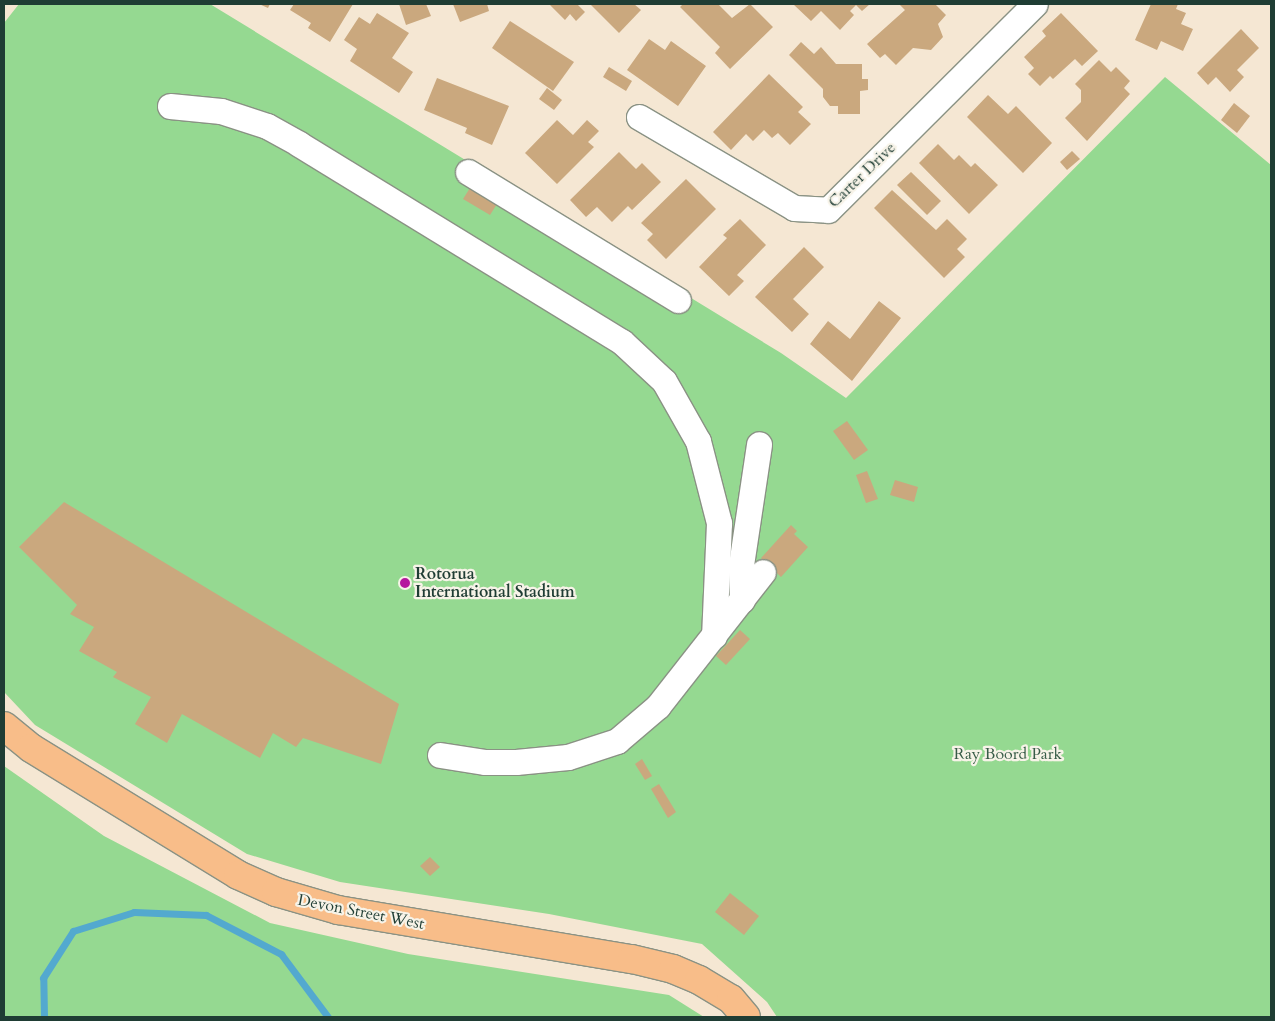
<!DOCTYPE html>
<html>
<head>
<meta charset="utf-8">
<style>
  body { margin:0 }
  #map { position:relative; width:1275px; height:1021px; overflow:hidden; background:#f5e7d3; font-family:Cardo,serif }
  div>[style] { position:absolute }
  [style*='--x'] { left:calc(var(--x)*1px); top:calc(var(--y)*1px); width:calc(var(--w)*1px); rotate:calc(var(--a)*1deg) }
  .green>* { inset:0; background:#95d991 }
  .stream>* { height:7px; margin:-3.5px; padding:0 3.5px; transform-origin:3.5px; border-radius:3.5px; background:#53a9cf }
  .building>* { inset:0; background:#caa87e }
  .roads { filter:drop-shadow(1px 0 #8a9284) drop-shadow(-1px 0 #8a9284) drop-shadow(0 1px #8a9284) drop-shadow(0 -1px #8a9284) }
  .minor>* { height:25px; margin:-12.5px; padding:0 12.5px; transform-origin:12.5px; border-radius:12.5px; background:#fff }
  .major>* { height:28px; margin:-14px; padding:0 14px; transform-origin:14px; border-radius:14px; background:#f8bd89 }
  .dots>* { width:14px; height:14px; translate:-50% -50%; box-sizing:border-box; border:2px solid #f7f3e8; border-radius:50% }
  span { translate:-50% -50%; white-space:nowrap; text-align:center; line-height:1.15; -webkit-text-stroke:4.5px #f7f3e8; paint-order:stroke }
  .street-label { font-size:16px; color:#1f3d34 }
  .poi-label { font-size:16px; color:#1f3d34; font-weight:700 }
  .left { translate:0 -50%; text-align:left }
  .park-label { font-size:16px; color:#375c47 }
  .frame { position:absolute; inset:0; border:5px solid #1f3d34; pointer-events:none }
</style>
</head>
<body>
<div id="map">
  <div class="green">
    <div style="clip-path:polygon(19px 4px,210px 4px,781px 353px,846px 398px,1165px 77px,1271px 165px,1271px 1017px,777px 1017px,767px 1002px,702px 944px,549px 914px,340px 882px,247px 854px,35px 725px,4px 692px,4px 23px)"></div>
    <div style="clip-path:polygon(4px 766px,104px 836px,270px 923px,408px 954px,669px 995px,704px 1017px,4px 1017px)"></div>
  </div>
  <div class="stream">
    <div style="--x:44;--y:1017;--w:39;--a:-91"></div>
    <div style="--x:43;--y:978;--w:56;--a:-57.4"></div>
    <div style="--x:73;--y:931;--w:64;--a:-17.3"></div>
    <div style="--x:134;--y:912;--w:72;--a:2.4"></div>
    <div style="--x:206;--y:915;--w:85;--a:27.5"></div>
    <div style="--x:281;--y:954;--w:79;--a:53.3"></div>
  </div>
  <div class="building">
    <div style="clip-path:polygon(259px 4px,270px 4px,268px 8px)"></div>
    <div style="clip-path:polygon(294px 4px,353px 4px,330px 42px,308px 28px,311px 23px,290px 10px)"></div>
    <div style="clip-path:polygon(399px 4px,426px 4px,431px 16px,406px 25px)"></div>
    <div style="clip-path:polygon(453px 4px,487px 4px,489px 11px,460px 22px)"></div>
    <div style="clip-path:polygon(577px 4px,585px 12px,576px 21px,570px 14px,565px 20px,550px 5px)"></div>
    <div style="clip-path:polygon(590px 4px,634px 4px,641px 10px,619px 33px)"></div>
    <div style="clip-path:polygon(683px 4px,718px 4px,732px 18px,750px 4px,773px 27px,730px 69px,715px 53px,720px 47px,680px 7px)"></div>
    <div style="clip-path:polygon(793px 4px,870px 4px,862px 11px,856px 5px,850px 11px,854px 15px,840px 30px,821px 11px,811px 21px)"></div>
    <div style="clip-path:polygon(899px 4px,935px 4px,946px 15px,938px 24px,943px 37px,931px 50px,913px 48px,896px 65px,885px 54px,880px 58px,867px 44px,905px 10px)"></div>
    <div style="clip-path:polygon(1151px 4px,1178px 4px,1176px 9px,1186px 13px,1181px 24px,1193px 29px,1183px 51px,1161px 41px,1157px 50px,1135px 40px)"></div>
    <div style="clip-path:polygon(377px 13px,409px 33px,392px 58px,413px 72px,399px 93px,350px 61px,357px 49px,344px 40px,359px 17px,370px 24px)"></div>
    <div style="clip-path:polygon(1061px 13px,1098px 51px,1082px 66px,1075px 59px,1053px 79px,1050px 76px,1040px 86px,1028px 74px,1034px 68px,1024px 57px,1046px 36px,1042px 31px)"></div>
    <div style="clip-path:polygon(510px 21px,574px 62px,553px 91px,492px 48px)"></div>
    <div style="clip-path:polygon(1241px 29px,1259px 48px,1237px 70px,1244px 77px,1230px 92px,1216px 77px,1208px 85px,1197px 73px)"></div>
    <div style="clip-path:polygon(649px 39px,665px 50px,671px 41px,706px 66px,678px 106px,627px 70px)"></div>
    <div style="clip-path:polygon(801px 42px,814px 54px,821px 47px,836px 64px,862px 64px,862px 79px,868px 79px,868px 90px,860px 91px,860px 114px,838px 114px,838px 106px,830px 106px,823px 97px,823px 89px,789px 55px)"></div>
    <div style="clip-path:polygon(1099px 60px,1111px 72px,1116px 67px,1130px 81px,1124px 88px,1130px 94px,1087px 141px,1065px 118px,1081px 102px,1081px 90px,1075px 84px)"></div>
    <div style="clip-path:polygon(609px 67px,632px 81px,626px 91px,603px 77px)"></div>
    <div style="clip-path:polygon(769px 74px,803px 107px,798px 112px,811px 124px,790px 145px,778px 133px,772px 138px,764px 130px,753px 141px,746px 134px,731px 150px,713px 132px)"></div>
    <div style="clip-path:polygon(437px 78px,509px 106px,492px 145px,465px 133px,467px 128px,424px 110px)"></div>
    <div style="clip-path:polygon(547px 88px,562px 100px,554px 110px,539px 99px)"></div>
    <div style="clip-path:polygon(988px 95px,1008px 114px,1016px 106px,1052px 143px,1023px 173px,967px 117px)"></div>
    <div style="clip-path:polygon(1234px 103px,1250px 116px,1237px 133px,1221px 120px)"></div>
    <div style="clip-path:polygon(557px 120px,573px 135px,587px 120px,599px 131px,588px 142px,594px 147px,557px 184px,525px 153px)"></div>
    <div style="clip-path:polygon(938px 144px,954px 160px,959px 155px,971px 167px,975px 163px,998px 185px,969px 214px,919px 163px)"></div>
    <div style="clip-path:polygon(1072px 151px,1080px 159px,1067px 170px,1060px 162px)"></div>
    <div style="clip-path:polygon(619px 152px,636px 169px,642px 163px,661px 182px,632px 210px,628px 206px,612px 222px,597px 207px,586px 217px,570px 200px)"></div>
    <div style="clip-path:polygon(911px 172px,941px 201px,927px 215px,897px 185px)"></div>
    <div style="clip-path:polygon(686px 179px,716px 209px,666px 259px,647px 240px,653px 234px,641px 223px)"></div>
    <div style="clip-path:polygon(470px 188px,497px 204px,490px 215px,463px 199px)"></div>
    <div style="clip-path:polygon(892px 190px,936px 230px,947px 219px,967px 239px,957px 249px,965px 257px,944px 278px,874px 208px)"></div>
    <div style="clip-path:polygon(740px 219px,766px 245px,737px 275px,744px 281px,729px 296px,699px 267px,727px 238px,723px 235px)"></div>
    <div style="clip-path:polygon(804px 247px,824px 267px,793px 299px,809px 314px,792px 332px,755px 297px)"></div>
    <div style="clip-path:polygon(879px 301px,901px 318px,852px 381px,810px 344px,828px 321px,850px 339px)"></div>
    <div style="clip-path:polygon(847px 421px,868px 450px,854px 460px,833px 431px)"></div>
    <div style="clip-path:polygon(867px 471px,878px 499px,866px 503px,856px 475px)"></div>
    <div style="clip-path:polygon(895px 480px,918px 487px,914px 502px,890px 495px)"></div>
    <div style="clip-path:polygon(64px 502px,399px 704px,381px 764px,303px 738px,296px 747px,273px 733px,260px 758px,182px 714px,167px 743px,135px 724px,151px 697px,113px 677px,117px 672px,79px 651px,94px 627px,70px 614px,77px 605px,19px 547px)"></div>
    <div style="clip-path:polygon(791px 525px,797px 531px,794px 534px,808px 547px,781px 577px,761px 558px)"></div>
    <div style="clip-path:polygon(740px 630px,750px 639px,726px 665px,716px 656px)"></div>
    <div style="clip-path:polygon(642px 759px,652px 776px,645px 780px,635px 764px)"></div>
    <div style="clip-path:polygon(659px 784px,676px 812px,668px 818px,651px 789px)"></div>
    <div style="clip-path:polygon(430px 857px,440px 867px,430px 876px,420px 866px)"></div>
    <div style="clip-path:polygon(730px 893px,759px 916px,744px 935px,715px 912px)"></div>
  </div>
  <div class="roads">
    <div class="minor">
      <div style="--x:170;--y:106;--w:51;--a:5.6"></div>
      <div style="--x:221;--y:111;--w:48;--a:18.1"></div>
      <div style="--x:267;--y:126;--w:37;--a:29"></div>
      <div style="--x:299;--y:144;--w:379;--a:31.5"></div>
      <div style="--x:622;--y:342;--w:57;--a:42.9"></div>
      <div style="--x:664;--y:381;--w:69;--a:60.5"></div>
      <div style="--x:698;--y:441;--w:85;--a:75.6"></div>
      <div style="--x:719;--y:523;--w:113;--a:92.5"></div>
      <div style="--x:639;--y:117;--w:180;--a:30.4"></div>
      <div style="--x:794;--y:208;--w:34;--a:3"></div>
      <div style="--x:828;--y:210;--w:292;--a:-44.9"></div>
      <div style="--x:468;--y:172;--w:246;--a:31.4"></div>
      <div style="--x:742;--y:600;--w:35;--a:-92"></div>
      <div style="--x:741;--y:565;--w:122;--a:-81.5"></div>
      <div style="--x:440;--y:755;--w:46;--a:8.8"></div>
      <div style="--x:485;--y:762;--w:31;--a:0"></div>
      <div style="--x:516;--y:762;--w:52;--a:-5.5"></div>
      <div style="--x:568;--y:757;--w:52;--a:-18.1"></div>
      <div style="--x:617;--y:741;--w:54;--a:-40.5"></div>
      <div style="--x:658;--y:706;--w:170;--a:-51.9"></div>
    </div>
    <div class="major">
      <div style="--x:4;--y:726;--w:35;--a:39"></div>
      <div style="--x:31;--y:748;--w:243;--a:31.5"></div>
      <div style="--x:238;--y:875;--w:42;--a:24.1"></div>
      <div style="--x:276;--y:892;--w:65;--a:16.2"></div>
      <div style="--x:338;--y:910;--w:298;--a:9.5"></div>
      <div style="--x:632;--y:959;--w:42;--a:13.7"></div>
      <div style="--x:673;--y:969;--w:28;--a:23"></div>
      <div style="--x:699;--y:980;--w:37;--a:31"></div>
      <div style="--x:731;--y:999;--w:23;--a:50"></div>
    </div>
  </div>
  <div class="dots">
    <div style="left:405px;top:583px;background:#b5179e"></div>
  </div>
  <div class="street-label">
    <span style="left:862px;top:175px;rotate:-44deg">Carter Drive</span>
    <span style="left:361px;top:912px;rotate:11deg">Devon Street West</span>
  </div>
  <div class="poi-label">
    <span class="left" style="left:415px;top:583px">Rotorua<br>International Stadium</span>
  </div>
  <div class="park-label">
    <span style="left:1008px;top:754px">Ray Boord Park</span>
  </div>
  <div class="frame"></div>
</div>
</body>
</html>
